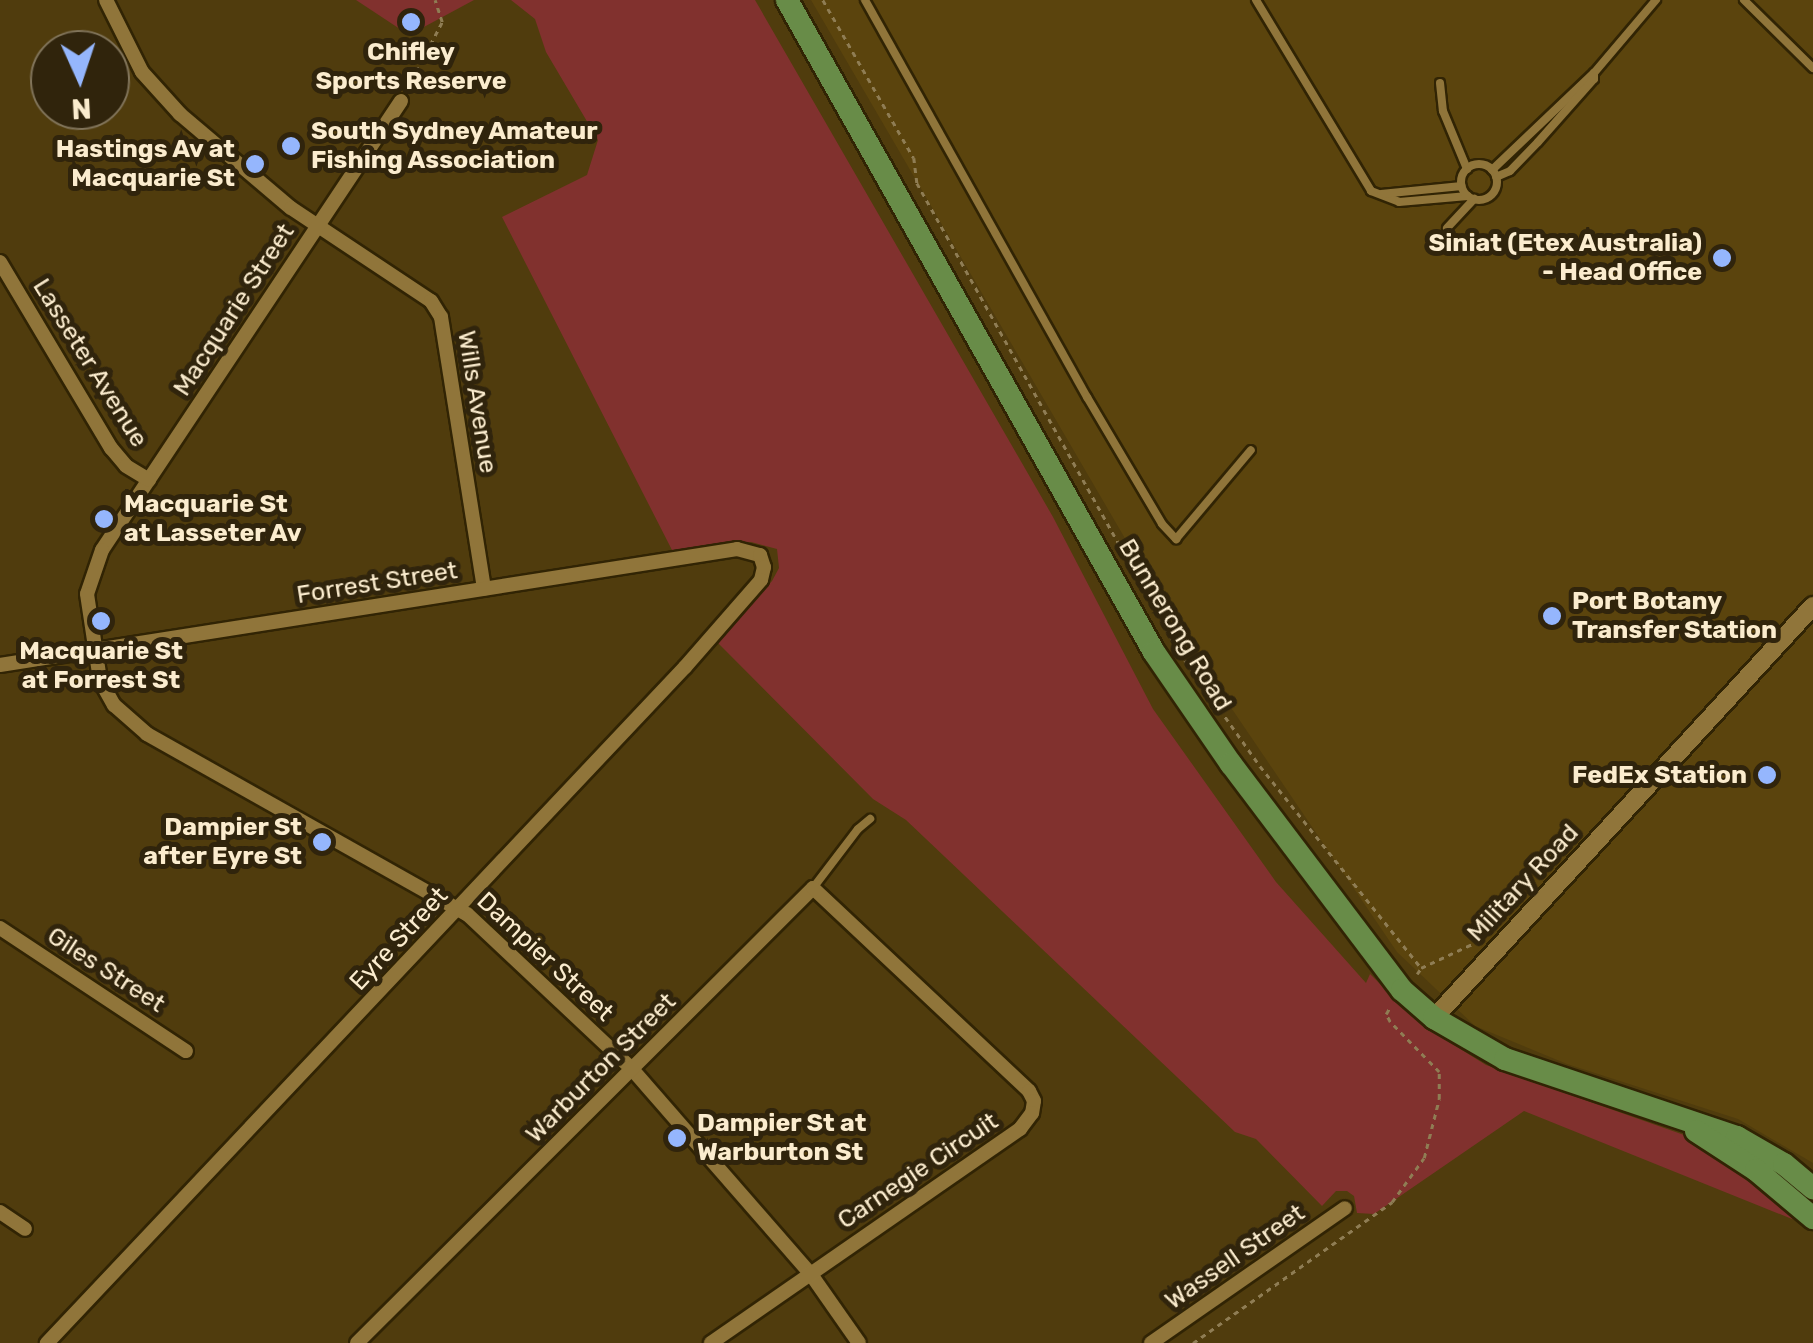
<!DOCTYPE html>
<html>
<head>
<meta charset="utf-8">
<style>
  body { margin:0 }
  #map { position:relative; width:1813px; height:1343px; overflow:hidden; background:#503c0d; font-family:Rubik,sans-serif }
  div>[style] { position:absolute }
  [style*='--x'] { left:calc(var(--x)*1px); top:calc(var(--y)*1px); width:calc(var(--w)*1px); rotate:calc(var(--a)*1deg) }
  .built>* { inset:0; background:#5b440d }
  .green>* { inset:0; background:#81312e }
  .path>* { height:2.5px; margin-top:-1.25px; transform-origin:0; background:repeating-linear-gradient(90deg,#8f7d54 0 5px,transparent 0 10px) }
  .roads { filter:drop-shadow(2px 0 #312404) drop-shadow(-2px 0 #312404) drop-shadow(0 2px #312404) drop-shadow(0 -2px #312404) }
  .service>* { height:8px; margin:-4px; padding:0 4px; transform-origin:4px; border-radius:4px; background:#90753a }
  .service>.ring { margin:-4px; padding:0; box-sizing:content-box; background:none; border:8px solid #90753a; border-radius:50% }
  .minor>* { height:14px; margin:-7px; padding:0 7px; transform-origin:7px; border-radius:7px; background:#90753a }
  .tertiary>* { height:18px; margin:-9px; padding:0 9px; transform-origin:9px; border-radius:9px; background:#90753a }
  .primary>* { height:22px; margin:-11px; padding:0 11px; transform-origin:11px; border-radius:11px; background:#688c48 }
  .dots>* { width:28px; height:28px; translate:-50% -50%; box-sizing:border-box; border:5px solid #30240c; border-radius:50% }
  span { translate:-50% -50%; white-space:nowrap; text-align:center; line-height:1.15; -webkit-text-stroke:10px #30240c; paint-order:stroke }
  .poi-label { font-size:25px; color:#fbecce; font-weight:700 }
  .left { translate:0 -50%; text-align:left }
  .right { translate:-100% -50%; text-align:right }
  .street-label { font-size:25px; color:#fbecce }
  .north { position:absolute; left:30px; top:30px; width:100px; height:100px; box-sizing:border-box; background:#30240c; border:2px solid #81745a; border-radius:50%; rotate:177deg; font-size:28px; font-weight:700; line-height:40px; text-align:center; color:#fbecce }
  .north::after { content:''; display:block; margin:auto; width:35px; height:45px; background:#95b6fd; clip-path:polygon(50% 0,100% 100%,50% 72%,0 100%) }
</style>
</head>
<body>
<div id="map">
  <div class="built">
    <div style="clip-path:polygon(811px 0,1813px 0,1813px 1163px,1738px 1119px,1567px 1064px,1475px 1026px,1397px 952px,1179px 631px)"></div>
  </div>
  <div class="green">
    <div style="clip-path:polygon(356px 0,474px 0,409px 35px)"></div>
    <div style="clip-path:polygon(511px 0,755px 0,1053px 517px,1153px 709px,1276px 882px,1366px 983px,1370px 974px,1422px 1025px,1486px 1065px,1701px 1141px,1755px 1179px,1797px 1221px,1524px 1111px,1374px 1214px,1357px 1213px,1354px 1196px,1347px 1191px,1336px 1191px,1322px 1206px,1256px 1139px,1235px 1132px,906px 820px,873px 799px,718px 643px,772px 581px,779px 568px,777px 549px,751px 542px,673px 552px,502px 217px,587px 175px,598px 140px,546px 52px,535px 19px)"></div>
  </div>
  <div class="path">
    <div style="--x:823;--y:0;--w:182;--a:60.1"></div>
    <div style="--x:914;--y:158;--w:25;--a:83"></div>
    <div style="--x:917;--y:183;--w:539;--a:60.77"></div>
    <div style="--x:407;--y:89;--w:76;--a:-62.4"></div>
    <div style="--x:442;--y:22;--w:23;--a:-108"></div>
    <div style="--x:1185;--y:660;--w:130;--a:54.7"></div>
    <div style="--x:1260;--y:766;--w:258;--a:51.4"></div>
    <div style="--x:1417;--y:974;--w:7;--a:-56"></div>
    <div style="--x:1421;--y:968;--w:68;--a:-25.1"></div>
    <div style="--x:1193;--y:1343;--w:244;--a:-35.3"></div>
    <div style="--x:1392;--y:1202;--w:54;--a:-54"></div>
    <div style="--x:1424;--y:1158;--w:61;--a:-75.7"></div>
    <div style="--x:1439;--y:1099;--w:27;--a:-90"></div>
    <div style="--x:1439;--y:1072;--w:70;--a:-134.4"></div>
    <div style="--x:1390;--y:1022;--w:9;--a:-117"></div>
    <div style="--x:1386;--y:1014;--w:8;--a:-60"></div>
  </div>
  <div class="roads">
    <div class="service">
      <div style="--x:865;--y:0;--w:455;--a:60.8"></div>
      <div style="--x:1087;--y:397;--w:147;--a:59.4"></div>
      <div style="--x:1162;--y:524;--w:21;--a:47"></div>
      <div style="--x:1176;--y:539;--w:116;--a:-49.9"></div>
      <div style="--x:1256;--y:0;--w:223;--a:58.9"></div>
      <div style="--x:1371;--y:191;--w:30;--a:21"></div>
      <div style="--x:1399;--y:202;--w:69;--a:-5"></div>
      <div style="--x:1744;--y:0;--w:97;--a:44.6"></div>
      <div style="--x:1440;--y:83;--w:28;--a:84"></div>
      <div style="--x:1443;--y:111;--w:63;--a:67.5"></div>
      <div class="ring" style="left:1461px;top:164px;width:28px;height:28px"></div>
      <div style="--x:1492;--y:170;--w:141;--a:-43.6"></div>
      <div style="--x:1594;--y:73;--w:96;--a:-49.7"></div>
      <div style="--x:1496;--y:177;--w:15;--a:-23"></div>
      <div style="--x:1510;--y:171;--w:40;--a:-46"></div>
      <div style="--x:1538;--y:142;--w:84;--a:-48.4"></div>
      <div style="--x:1594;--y:79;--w:6;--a:-90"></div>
      <div style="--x:1381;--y:194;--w:81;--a:-5.6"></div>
      <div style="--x:1447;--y:228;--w:40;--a:-47"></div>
      <div style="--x:813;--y:888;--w:74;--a:-52.7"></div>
      <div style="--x:858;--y:829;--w:16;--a:-40"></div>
    </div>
    <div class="minor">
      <div style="--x:106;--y:0;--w:80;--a:63.4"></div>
      <div style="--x:142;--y:72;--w:57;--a:47.9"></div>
      <div style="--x:180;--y:114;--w:145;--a:40.3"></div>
      <div style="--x:291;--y:208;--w:168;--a:33.6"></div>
      <div style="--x:431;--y:301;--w:19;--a:58"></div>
      <div style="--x:441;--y:317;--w:275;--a:81"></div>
      <div style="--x:401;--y:101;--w:539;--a:123.66"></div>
      <div style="--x:102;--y:550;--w:46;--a:108.8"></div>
      <div style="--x:87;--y:594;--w:87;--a:81.4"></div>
      <div style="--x:100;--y:680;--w:29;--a:61"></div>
      <div style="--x:114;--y:705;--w:44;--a:41.3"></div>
      <div style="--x:147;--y:734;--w:367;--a:29.4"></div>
      <div style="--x:467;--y:914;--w:225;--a:43.2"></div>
      <div style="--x:631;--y:1068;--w:272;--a:48.9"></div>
      <div style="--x:810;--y:1273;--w:85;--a:55"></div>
      <div style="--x:0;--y:262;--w:217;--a:59.2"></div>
      <div style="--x:111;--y:448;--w:23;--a:50"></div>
      <div style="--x:126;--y:466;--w:27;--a:31"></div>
      <div style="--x:0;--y:665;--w:746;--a:-8.94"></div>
      <div style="--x:737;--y:549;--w:24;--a:15"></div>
      <div style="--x:760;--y:555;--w:13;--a:72"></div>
      <div style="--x:764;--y:567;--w:13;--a:103"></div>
      <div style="--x:761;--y:580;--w:116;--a:131.1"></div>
      <div style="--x:685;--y:667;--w:930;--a:133.34"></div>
      <div style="--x:0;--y:928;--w:223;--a:33.5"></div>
      <div style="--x:0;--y:1212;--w:30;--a:34"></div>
      <div style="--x:357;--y:1343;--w:644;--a:-44.94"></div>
      <div style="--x:813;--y:888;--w:296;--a:43.2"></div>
      <div style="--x:1029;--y:1091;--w:11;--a:63"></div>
      <div style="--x:1034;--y:1101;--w:12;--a:99"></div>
      <div style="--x:1032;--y:1113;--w:20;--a:127"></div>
      <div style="--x:1020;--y:1129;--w:376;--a:145.3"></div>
      <div style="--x:1151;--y:1343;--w:236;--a:-34.8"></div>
    </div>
    <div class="tertiary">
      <div style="--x:1434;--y:1018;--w:560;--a:-47.39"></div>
    </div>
    <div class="primary">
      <div style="--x:787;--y:0;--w:748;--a:60.63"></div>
      <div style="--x:1154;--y:652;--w:136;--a:55.5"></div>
      <div style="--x:1231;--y:764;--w:283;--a:52.9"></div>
      <div style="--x:1402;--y:990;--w:43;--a:41.2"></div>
      <div style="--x:1434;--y:1018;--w:82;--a:30"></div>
      <div style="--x:1505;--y:1059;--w:245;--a:18.6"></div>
      <div style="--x:1737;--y:1137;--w:54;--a:29.9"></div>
      <div style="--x:1784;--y:1164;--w:38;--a:40"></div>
      <div style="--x:1696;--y:1131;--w:72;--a:33"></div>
      <div style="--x:1756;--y:1170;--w:75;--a:40.1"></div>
    </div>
  </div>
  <div class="dots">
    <div style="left:411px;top:22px;background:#95b6fd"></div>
    <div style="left:291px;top:146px;background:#95b6fd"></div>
    <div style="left:255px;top:164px;background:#95b6fd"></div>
    <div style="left:1722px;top:258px;background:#95b6fd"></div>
    <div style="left:104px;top:519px;background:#95b6fd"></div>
    <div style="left:1552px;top:616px;background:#95b6fd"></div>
    <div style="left:101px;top:621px;background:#95b6fd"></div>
    <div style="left:1767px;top:775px;background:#95b6fd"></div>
    <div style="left:322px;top:842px;background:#95b6fd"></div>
    <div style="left:677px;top:1138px;background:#95b6fd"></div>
  </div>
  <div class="poi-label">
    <span style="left:411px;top:67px">Chifley<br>Sports Reserve</span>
    <span class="left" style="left:311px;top:146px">South Sydney Amateur<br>Fishing Association</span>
    <span class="right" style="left:235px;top:164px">Hastings Av at<br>Macquarie St</span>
    <span class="right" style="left:1702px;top:258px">Siniat (Etex Australia)<br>- Head Office</span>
    <span class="left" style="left:124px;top:519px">Macquarie St<br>at Lasseter Av</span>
    <span class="left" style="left:1572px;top:616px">Port Botany<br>Transfer Station</span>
    <span style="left:101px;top:666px">Macquarie St<br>at Forrest St</span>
    <span class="right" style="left:1747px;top:775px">FedEx Station</span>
    <span class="right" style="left:302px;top:842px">Dampier St<br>after Eyre St</span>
    <span class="left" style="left:697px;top:1138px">Dampier St at<br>Warburton St</span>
  </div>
  <div class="street-label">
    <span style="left:234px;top:310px;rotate:-57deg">Macquarie Street</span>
    <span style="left:90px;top:363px;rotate:58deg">Lasseter Avenue</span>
    <span style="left:477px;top:402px;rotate:81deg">Wills Avenue</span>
    <span style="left:377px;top:583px;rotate:-9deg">Forrest Street</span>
    <span style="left:1175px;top:625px;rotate:59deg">Bunnerong Road</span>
    <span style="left:1523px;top:883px;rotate:-47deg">Military Road</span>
    <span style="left:399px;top:939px;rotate:-47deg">Eyre Street</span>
    <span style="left:545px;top:957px;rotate:43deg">Dampier Street</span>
    <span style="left:106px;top:970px;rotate:33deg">Giles Street</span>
    <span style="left:601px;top:1068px;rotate:-45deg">Warburton Street</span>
    <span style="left:918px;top:1171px;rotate:-34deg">Carnegie Circuit</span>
    <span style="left:1235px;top:1257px;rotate:-35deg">Wassell Street</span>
  </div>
  <div class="north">N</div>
</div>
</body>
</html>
